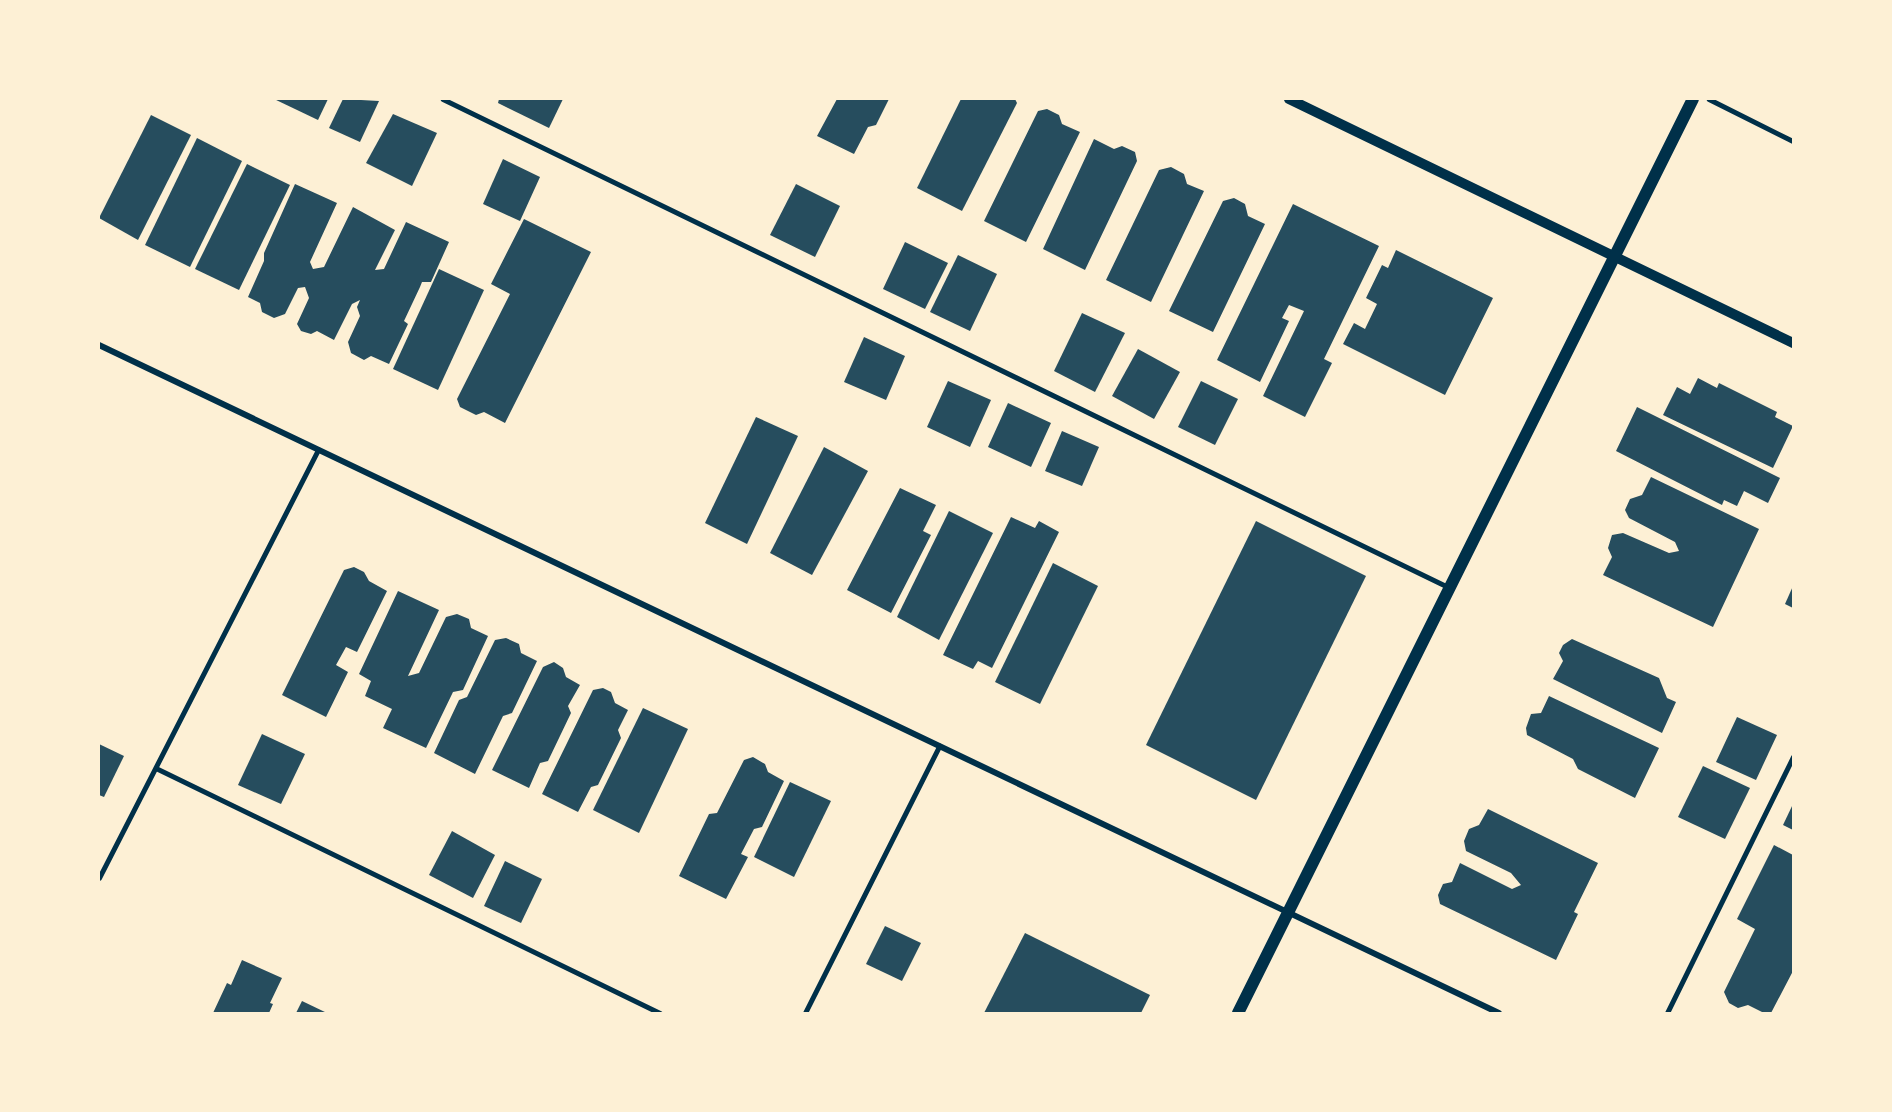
<!DOCTYPE html>
<html>
<head>
<meta charset="utf-8">
<style>
  body { margin:0 }
  #map { position:relative; width:1892px; height:1112px; overflow:hidden; background:#fdf0d5; font-family:"Sofia Sans Condensed",sans-serif }
  div>[style] { position:absolute }
  [style*='--x'] { left:calc(var(--x)*1px); top:calc(var(--y)*1px); width:calc(var(--w)*1px); rotate:calc(var(--a)*1deg) }
  .building>* { inset:0; background:#264d5e }
  .service>* { height:4.5px; margin:-2.25px; padding:0 2.25px; transform-origin:2.25px; border-radius:2.25px; background:#003049 }
  .minor>* { height:6px; margin:-3px; padding:0 3px; transform-origin:3px; border-radius:3px; background:#003049 }
  .tertiary>* { height:10px; margin:-5px; padding:0 5px; transform-origin:5px; border-radius:5px; background:#003049 }
  .secondary>* { height:12px; margin:-6px; padding:0 6px; transform-origin:6px; border-radius:6px; background:#003049 }
  span { translate:-50% -50%; white-space:nowrap; text-align:center; line-height:1.15; -webkit-text-stroke:6px #fdf0d5; paint-order:stroke }
  .frame { position:absolute; inset:0; border:100px solid #fdf0d5; pointer-events:none }
</style>
</head>
<body>
<div id="map">
  <div class="building">
    <div style="clip-path:polygon(274px 99px,328px 99px,318px 120px)"></div>
    <div style="clip-path:polygon(343px 99px,379px 101px,360px 142px,329px 128px)"></div>
    <div style="clip-path:polygon(499px 99px,563px 99px,549px 128px,498px 103px)"></div>
    <div style="clip-path:polygon(837px 99px,889px 99px,876px 125px,868px 127px,854px 154px,817px 136px)"></div>
    <div style="clip-path:polygon(961px 99px,1015px 99px,1017px 103px,962px 211px,917px 188px)"></div>
    <div style="clip-path:polygon(1047px 109px,1059px 115px,1062px 124px,1080px 132px,1026px 242px,984px 221px,1038px 111px)"></div>
    <div style="clip-path:polygon(393px 114px,437px 133px,412px 186px,366px 163px)"></div>
    <div style="clip-path:polygon(151px 115px,191px 135px,138px 240px,99px 218px)"></div>
    <div style="clip-path:polygon(197px 138px,242px 161px,190px 267px,145px 245px)"></div>
    <div style="clip-path:polygon(1094px 139px,1114px 149px,1122px 146px,1135px 152px,1137px 161px,1085px 270px,1043px 249px)"></div>
    <div style="clip-path:polygon(503px 159px,540px 177px,520px 221px,483px 204px)"></div>
    <div style="clip-path:polygon(247px 164px,290px 185px,239px 290px,195px 269px)"></div>
    <div style="clip-path:polygon(1171px 167px,1184px 174px,1187px 184px,1204px 191px,1151px 302px,1106px 280px,1159px 170px)"></div>
    <div style="clip-path:polygon(295px 184px,337px 203px,310px 262px,313px 269px,324px 267px,353px 207px,395px 230px,375px 270px,384px 269px,406px 222px,449px 242px,431px 282px,422px 282px,420px 287px,404px 321px,408px 324px,389px 364px,371px 356px,364px 360px,351px 353px,348px 342px,360px 316px,357px 307px,360px 300px,352px 304px,334px 340px,317px 331px,311px 334px,301px 331px,297px 324px,309px 298px,305px 287px,298px 288px,285px 314px,274px 318px,262px 312px,260px 303px,248px 297px,264px 261px,264px 253px)"></div>
    <div style="clip-path:polygon(796px 184px,840px 206px,815px 257px,770px 235px)"></div>
    <div style="clip-path:polygon(1234px 198px,1245px 204px,1248px 216px,1265px 224px,1213px 332px,1169px 311px,1223px 201px)"></div>
    <div style="clip-path:polygon(1293px 204px,1379px 246px,1324px 359px,1332px 363px,1305px 417px,1263px 396px,1304px 311px,1289px 305px,1282px 318px,1289px 321px,1260px 382px,1217px 360px)"></div>
    <div style="clip-path:polygon(524px 219px,591px 252px,505px 423px,484px 412px,476px 415px,460px 407px,457px 399px,510px 294px,491px 284px)"></div>
    <div style="clip-path:polygon(905px 242px,948px 263px,925px 309px,883px 289px)"></div>
    <div style="clip-path:polygon(1396px 250px,1493px 298px,1445px 395px,1343px 344px,1354px 323px,1365px 329px,1377px 304px,1366px 298px,1382px 265px,1388px 268px)"></div>
    <div style="clip-path:polygon(958px 255px,997px 274px,970px 331px,930px 312px)"></div>
    <div style="clip-path:polygon(439px 269px,484px 290px,438px 390px,393px 369px)"></div>
    <div style="clip-path:polygon(1082px 313px,1125px 333px,1095px 392px,1054px 371px)"></div>
    <div style="clip-path:polygon(864px 337px,905px 356px,886px 400px,844px 382px)"></div>
    <div style="clip-path:polygon(1138px 349px,1180px 372px,1154px 419px,1112px 396px)"></div>
    <div style="clip-path:polygon(1698px 378px,1717px 388px,1719px 383px,1777px 412px,1775px 417px,1793px 426px,1773px 468px,1663px 415px,1677px 387px,1690px 394px)"></div>
    <div style="clip-path:polygon(948px 381px,991px 400px,970px 447px,927px 427px)"></div>
    <div style="clip-path:polygon(1201px 381px,1238px 399px,1215px 445px,1178px 427px)"></div>
    <div style="clip-path:polygon(1008px 403px,1051px 423px,1031px 467px,988px 447px)"></div>
    <div style="clip-path:polygon(1637px 407px,1780px 478px,1768px 503px,1744px 491px,1737px 506px,1724px 500px,1722px 505px,1616px 451px)"></div>
    <div style="clip-path:polygon(756px 417px,798px 436px,747px 544px,705px 523px)"></div>
    <div style="clip-path:polygon(1062px 431px,1099px 447px,1082px 486px,1045px 471px)"></div>
    <div style="clip-path:polygon(824px 447px,868px 471px,812px 575px,770px 553px)"></div>
    <div style="clip-path:polygon(1651px 477px,1759px 529px,1713px 627px,1603px 575px,1612px 557px,1608px 548px,1612px 535px,1623px 533px,1669px 553px,1679px 551px,1675px 542px,1629px 518px,1625px 510px,1630px 499px,1642px 495px)"></div>
    <div style="clip-path:polygon(900px 488px,936px 505px,923px 531px,931px 535px,891px 613px,847px 590px)"></div>
    <div style="clip-path:polygon(949px 511px,993px 533px,939px 640px,897px 617px)"></div>
    <div style="clip-path:polygon(1011px 517px,1035px 528px,1039px 521px,1059px 532px,992px 668px,978px 661px,973px 669px,943px 655px)"></div>
    <div style="clip-path:polygon(1256px 521px,1366px 576px,1256px 800px,1146px 745px)"></div>
    <div style="clip-path:polygon(1053px 563px,1098px 586px,1040px 704px,995px 682px)"></div>
    <div style="clip-path:polygon(354px 567px,364px 572px,369px 581px,387px 591px,357px 652px,346px 647px,336px 665px,348px 672px,326px 717px,282px 695px,344px 570px)"></div>
    <div style="clip-path:polygon(1793px 586px,1793px 608px,1785px 604px)"></div>
    <div style="clip-path:polygon(398px 591px,439px 610px,408px 676px,419px 673px,446px 617px,457px 614px,469px 619px,471px 628px,488px 636px,463px 690px,453px 692px,426px 748px,383px 728px,392px 709px,365px 696px,371px 681px,359px 674px)"></div>
    <div style="clip-path:polygon(506px 638px,519px 644px,521px 653px,537px 661px,512px 713px,503px 716px,475px 774px,434px 753px,459px 700px,467px 697px,495px 640px)"></div>
    <div style="clip-path:polygon(1572px 639px,1659px 678px,1667px 698px,1676px 702px,1662px 733px,1553px 679px,1563px 661px,1559px 653px,1563px 645px)"></div>
    <div style="clip-path:polygon(554px 662px,563px 668px,566px 677px,580px 685px,568px 706px,571px 713px,548px 761px,540px 763px,529px 788px,492px 770px,543px 667px)"></div>
    <div style="clip-path:polygon(603px 688px,611px 692px,615px 703px,628px 710px,618px 730px,621px 738px,598px 785px,591px 787px,578px 812px,542px 794px,593px 690px)"></div>
    <div style="clip-path:polygon(1549px 696px,1659px 748px,1635px 798px,1578px 769px,1573px 759px,1527px 735px,1526px 728px,1531px 714px,1541px 713px)"></div>
    <div style="clip-path:polygon(643px 708px,688px 729px,639px 833px,593px 810px)"></div>
    <div style="clip-path:polygon(1737px 717px,1777px 735px,1756px 780px,1716px 762px)"></div>
    <div style="clip-path:polygon(262px 734px,305px 754px,281px 804px,238px 785px)"></div>
    <div style="clip-path:polygon(99px 744px,124px 756px,104px 797px,99px 795px)"></div>
    <div style="clip-path:polygon(753px 757px,765px 764px,768px 772px,784px 781px,762px 827px,754px 829px,741px 854px,748px 857px,726px 899px,679px 876px,709px 814px,717px 813px,744px 760px)"></div>
    <div style="clip-path:polygon(1703px 766px,1750px 788px,1725px 839px,1678px 817px)"></div>
    <div style="clip-path:polygon(790px 782px,831px 801px,794px 877px,754px 857px)"></div>
    <div style="clip-path:polygon(1793px 804px,1793px 830px,1783px 825px)"></div>
    <div style="clip-path:polygon(1488px 809px,1598px 863px,1574px 912px,1578px 914px,1556px 960px,1440px 904px,1438px 895px,1443px 884px,1452px 882px,1460px 863px,1512px 889px,1521px 885px,1511px 873px,1466px 851px,1464px 841px,1469px 829px,1479px 825px)"></div>
    <div style="clip-path:polygon(452px 831px,495px 855px,473px 898px,429px 875px)"></div>
    <div style="clip-path:polygon(1774px 845px,1793px 855px,1793px 971px,1771px 1013px,1764px 1013px,1748px 1005px,1738px 1008px,1729px 1003px,1724px 992px,1755px 929px,1737px 919px)"></div>
    <div style="clip-path:polygon(505px 861px,542px 879px,521px 923px,484px 906px)"></div>
    <div style="clip-path:polygon(885px 926px,921px 943px,902px 981px,866px 964px)"></div>
    <div style="clip-path:polygon(1025px 933px,1150px 995px,1141px 1013px,984px 1013px)"></div>
    <div style="clip-path:polygon(242px 960px,282px 978px,270px 1003px,273px 1004px,269px 1013px,213px 1013px,227px 983px,231px 985px)"></div>
    <div style="clip-path:polygon(302px 1001px,327px 1013px,296px 1013px)"></div>
  </div>
  <div class="service">
    <div style="--x:443;--y:99;--w:1117;--a:25.9"></div>
    <div style="--x:1709;--y:99;--w:94;--a:26.6"></div>
    <div style="--x:156;--y:768;--w:560;--a:25.92"></div>
    <div style="--x:99;--y:878;--w:481;--a:-62.9"></div>
    <div style="--x:805;--y:1013;--w:299;--a:-63.3"></div>
    <div style="--x:1667;--y:1013;--w:285;--a:-63.8"></div>
  </div>
  <div class="minor">
    <div style="--x:99;--y:345;--w:1551;--a:25.51"></div>
  </div>
  <div class="tertiary">
    <div style="--x:1289;--y:99;--w:560;--a:25.83"></div>
  </div>
  <div class="secondary">
    <div style="--x:1238;--y:1013;--w:1021;--a:-63.54"></div>
  </div>
  <div class="frame"></div>
</div>
</body>
</html>
